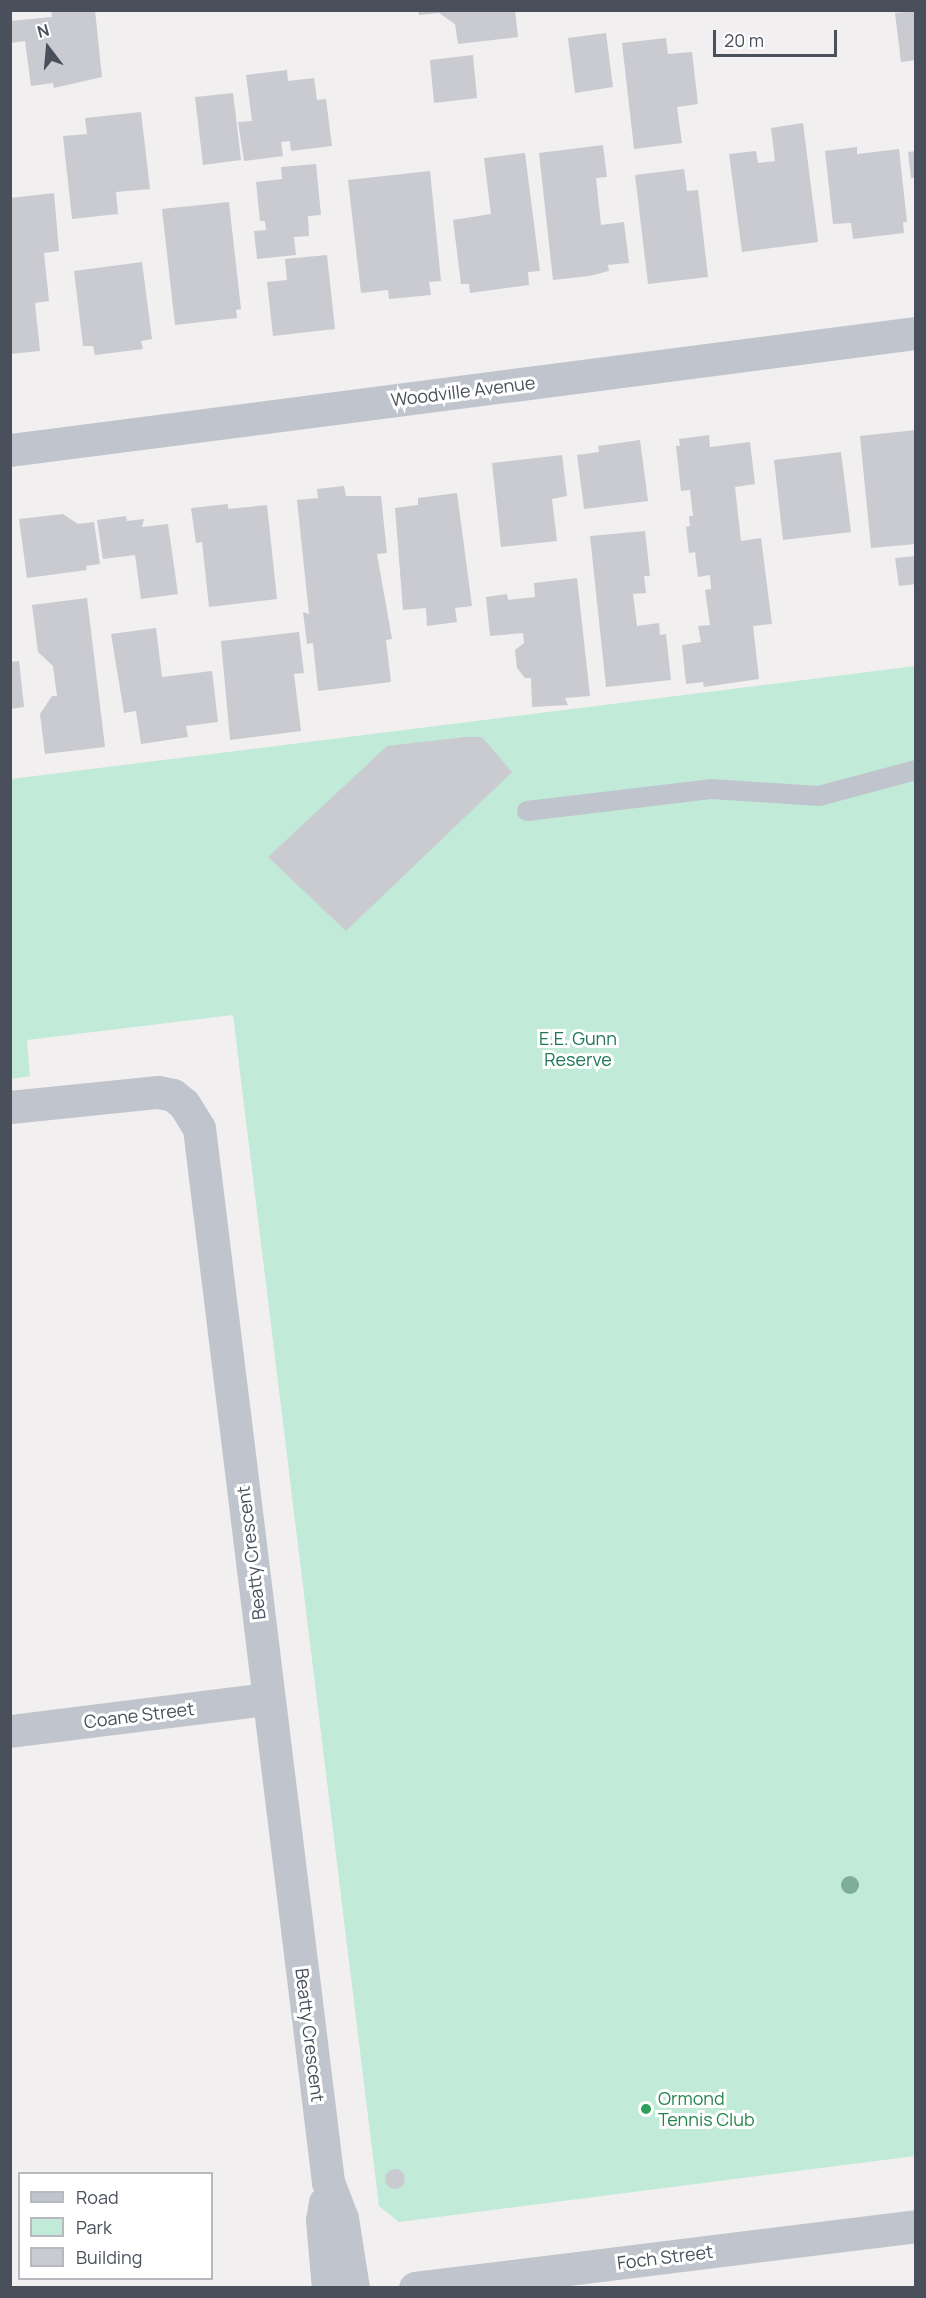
<!DOCTYPE html>
<html>
<head>
<meta charset="utf-8">
<style>
  body { margin:0 }
  #map { position:relative; width:926px; height:2298px; overflow:hidden; background:#f1efef; font-family:Manrope,sans-serif }
  div>[style] { position:absolute }
  [style*='--x'] { left:calc(var(--x)*1px); top:calc(var(--y)*1px); width:calc(var(--w)*1px); rotate:calc(var(--a)*1deg) }
  .green>* { inset:0; background:#c1ebd8 }
  .building>* { inset:0; background:#c9cbd1 }
  .round { border-radius:50% }
  .service>* { height:20px; margin:-10px; padding:0 10px; transform-origin:10px; border-radius:10px; background:#bfc4cd }
  .minor>* { height:33px; margin:-16.5px; padding:0 16.5px; transform-origin:16.5px; border-radius:16.5px; background:#bfc4cd }
  .tertiary>* { height:33px; margin:-16.5px; padding:0 16.5px; transform-origin:16.5px; border-radius:16.5px; background:#bfc4cd }
  .trees>* { width:18px; height:18px; margin:-9px; border-radius:50%; background:#7ead9c }
  .dots>* { width:16px; height:16px; translate:-50% -50%; box-sizing:border-box; border:3px solid #fff; border-radius:50% }
  span { translate:-50% -50%; white-space:nowrap; text-align:center; line-height:1.15; -webkit-text-stroke:6px #fff; paint-order:stroke }
  .street-label { font-size:18px; color:#494f5b }
  .park-label { font-size:18px; color:#1f7758 }
  .leisure-label { font-size:18px; color:#27864d }
  .left { translate:0 -50%; text-align:left }
  .frame { position:absolute; inset:0; border:12px solid #494f5b; pointer-events:none }
  .legend { position:absolute; left:18px; top:2172px; width:195px; height:108px; box-sizing:border-box; background:#fff; border:2px solid #b6b9bd; margin:0; padding:8px 10px; list-style:none; font-size:18px; color:#494f5b }
  .legend li { display:flex; align-items:center; gap:12px; height:30px }
  .legend b { width:30px; border:2px solid #b6b9bd }
  .north { position:absolute; left:18px; top:18px; width:60px; height:60px; -webkit-text-stroke:4px #fff; paint-order:stroke; rotate:344deg; font-size:16px; font-weight:700; line-height:24px; text-align:center; color:#494f5b }
  .north::after { content:''; display:block; margin:auto; width:21px; height:27px; background:#494f5b; clip-path:polygon(50% 0,100% 100%,50% 72%,0 100%) }
  .scale { position:absolute; left:713px; top:30px; width:124px; height:27px; box-sizing:border-box; border:3px solid #494f5b; border-top:0; padding-left:8px; font-size:18px; line-height:21px; white-space:nowrap; color:#494f5b; -webkit-text-stroke:4px #fff; paint-order:stroke }
</style>
</head>
<body>
<div id="map">
  <div class="green">
    <div style="clip-path:polygon(915px 666px,915px 2156px,399px 2222px,379px 2206px,233px 1015px,27px 1040px,30px 1076px,11px 1079px,11px 779px)"></div>
  </div>
  <div class="building">
    <div style="clip-path:polygon(51px 10px,95px 10px,102px 77px,54px 88px,53px 83px,31px 86px,25px 41px,10px 43px,10px 21px,52px 17px)"></div>
    <div style="clip-path:polygon(418px 10px,515px 10px,518px 37px,458px 44px,455px 24px,439px 13px,419px 15px)"></div>
    <div style="clip-path:polygon(916px 11px,916px 60px,901px 62px,895px 13px)"></div>
    <div style="clip-path:polygon(606px 33px,613px 87px,575px 93px,568px 38px)"></div>
    <div style="clip-path:polygon(666px 38px,668px 54px,692px 52px,698px 104px,677px 107px,682px 143px,634px 149px,622px 43px)"></div>
    <div style="clip-path:polygon(473px 55px,477px 98px,434px 103px,430px 60px)"></div>
    <div style="clip-path:polygon(287px 70px,288px 81px,314px 78px,317px 100px,326px 99px,332px 146px,291px 151px,290px 141px,281px 142px,283px 156px,244px 161px,238px 122px,252px 121px,246px 75px)"></div>
    <div style="clip-path:polygon(233px 93px,241px 160px,203px 165px,195px 97px)"></div>
    <div style="clip-path:polygon(141px 112px,150px 189px,116px 192px,118px 214px,72px 219px,63px 136px,87px 134px,85px 118px)"></div>
    <div style="clip-path:polygon(803px 123px,818px 242px,742px 252px,729px 154px,756px 151px,758px 163px,775px 161px,771px 128px)"></div>
    <div style="clip-path:polygon(603px 145px,607px 177px,596px 178px,601px 225px,624px 222px,629px 263px,608px 265px,609px 271px,589px 276px,553px 280px,539px 153px)"></div>
    <div style="clip-path:polygon(857px 147px,857px 154px,899px 149px,907px 222px,903px 222px,904px 233px,853px 239px,851px 223px,833px 224px,825px 151px)"></div>
    <div style="clip-path:polygon(916px 151px,916px 178px,911px 178px,908px 152px)"></div>
    <div style="clip-path:polygon(525px 153px,540px 271px,528px 272px,529px 285px,470px 293px,469px 284px,461px 284px,453px 220px,491px 214px,484px 158px)"></div>
    <div style="clip-path:polygon(316px 164px,321px 215px,308px 216px,309px 236px,294px 237px,296px 255px,257px 259px,254px 231px,266px 230px,265px 221px,260px 221px,256px 182px,282px 179px,281px 167px)"></div>
    <div style="clip-path:polygon(684px 169px,687px 191px,698px 190px,708px 277px,648px 284px,635px 175px)"></div>
    <div style="clip-path:polygon(430px 171px,441px 281px,429px 282px,431px 295px,389px 299px,388px 290px,361px 293px,348px 180px)"></div>
    <div style="clip-path:polygon(54px 193px,59px 251px,44px 253px,49px 301px,35px 303px,40px 351px,10px 354px,10px 198px)"></div>
    <div style="clip-path:polygon(229px 202px,241px 309px,236px 310px,237px 318px,175px 325px,162px 209px)"></div>
    <div style="clip-path:polygon(327px 255px,335px 329px,273px 336px,267px 282px,287px 280px,285px 259px)"></div>
    <div style="clip-path:polygon(142px 262px,152px 339px,141px 341px,143px 349px,95px 355px,93px 346px,83px 346px,74px 271px)"></div>
    <div style="clip-path:polygon(916px 430px,916px 544px,871px 548px,860px 436px)"></div>
    <div style="clip-path:polygon(709px 435px,710px 447px,750px 442px,755px 484px,735px 487px,741px 541px,761px 538px,772px 624px,753px 626px,759px 679px,704px 687px,703px 682px,686px 684px,682px 645px,701px 642px,698px 626px,710px 625px,705px 590px,711px 589px,710px 575px,698px 577px,695px 552px,689px 553px,686px 527px,690px 526px,689px 516px,693px 516px,690px 490px,681px 491px,676px 446px,680px 446px,679px 439px)"></div>
    <div style="clip-path:polygon(640px 440px,648px 501px,584px 509px,577px 455px,599px 452px,598px 446px)"></div>
    <div style="clip-path:polygon(841px 452px,851px 532px,783px 540px,774px 460px)"></div>
    <div style="clip-path:polygon(562px 455px,567px 496px,552px 499px,557px 541px,501px 547px,492px 463px)"></div>
    <div style="clip-path:polygon(344px 486px,346px 496px,381px 496px,387px 553px,377px 554px,392px 639px,386px 640px,391px 682px,318px 691px,313px 643px,307px 644px,303px 612px,309px 614px,297px 500px,318px 498px,317px 489px)"></div>
    <div style="clip-path:polygon(457px 493px,472px 606px,455px 608px,457px 622px,427px 626px,426px 608px,403px 610px,395px 508px,418px 505px,418px 498px)"></div>
    <div style="clip-path:polygon(228px 504px,228px 509px,267px 505px,277px 599px,209px 607px,202px 542px,196px 543px,191px 508px)"></div>
    <div style="clip-path:polygon(63px 514px,78px 524px,94px 522px,100px 564px,86px 566px,87px 570px,27px 578px,19px 519px)"></div>
    <div style="clip-path:polygon(126px 516px,127px 521px,144px 519px,142px 527px,168px 524px,178px 594px,141px 599px,135px 555px,103px 559px,97px 520px)"></div>
    <div style="clip-path:polygon(645px 531px,650px 576px,644px 576px,646px 593px,633px 594px,637px 626px,659px 623px,660px 635px,666px 634px,671px 680px,606px 687px,590px 536px)"></div>
    <div style="clip-path:polygon(916px 556px,916px 584px,899px 586px,895px 558px)"></div>
    <div style="clip-path:polygon(577px 578px,590px 696px,565px 698px,568px 705px,532px 707px,531px 678px,525px 678px,517px 668px,515px 650px,524px 643px,523px 633px,490px 636px,486px 597px,507px 594px,508px 600px,535px 597px,534px 583px)"></div>
    <div style="clip-path:polygon(87px 598px,105px 747px,45px 754px,40px 714px,52px 696px,57px 696px,53px 666px,38px 652px,32px 605px)"></div>
    <div style="clip-path:polygon(156px 628px,162px 677px,212px 671px,218px 722px,186px 726px,188px 737px,141px 744px,136px 711px,124px 713px,111px 634px)"></div>
    <div style="clip-path:polygon(299px 632px,304px 673px,294px 674px,301px 731px,230px 740px,221px 641px)"></div>
    <div style="clip-path:polygon(19px 661px,24px 707px,10px 709px,10px 662px)"></div>
    <div style="clip-path:polygon(465px 737px,482px 737px,512px 772px,346px 931px,268px 857px,387px 746px)"></div>
    <div class="round" style="left:385px;top:2169px;width:20px;height:20px"></div>
  </div>
  <div class="service">
    <div style="--x:527;--y:811;--w:185;--a:-6.8"></div>
    <div style="--x:711;--y:789;--w:108;--a:3.7"></div>
    <div style="--x:819;--y:796;--w:100;--a:-15"></div>
  </div>
  <div class="minor">
    <div style="--x:10;--y:1107;--w:149;--a:-5.8"></div>
    <div style="--x:158;--y:1092;--w:15;--a:11"></div>
    <div style="--x:173;--y:1095;--w:14;--a:39"></div>
    <div style="--x:184;--y:1104;--w:28;--a:58"></div>
    <div style="--x:199;--y:1128;--w:1062;--a:83.02"></div>
    <div style="--x:328;--y:2182;--w:39;--a:69"></div>
    <div style="--x:342;--y:2218;--w:71;--a:81.1"></div>
    <div style="--x:10;--y:1731;--w:260;--a:-7.1"></div>
    <div style="--x:325;--y:2202;--w:18;--a:99"></div>
    <div style="--x:322;--y:2220;--w:68;--a:85"></div>
    <div style="--x:415;--y:2288;--w:505;--a:-7.05"></div>
  </div>
  <div class="tertiary">
    <div style="--x:10;--y:450;--w:914;--a:-7.36"></div>
  </div>
  <div class="trees">
    <div style="left:850px;top:1885px"></div>
  </div>
  <div class="dots">
    <div style="left:646px;top:2109px;background:#2e9e5b"></div>
  </div>
  <div class="street-label">
    <span style="left:463px;top:391px;rotate:-7deg">Woodville Avenue</span>
    <span style="left:251px;top:1553px;rotate:-97deg">Beatty Crescent</span>
    <span style="left:139px;top:1715px;rotate:-7deg">Coane Street</span>
    <span style="left:310px;top:2035px;rotate:83deg">Beatty Crescent</span>
    <span style="left:665px;top:2257px;rotate:-7deg">Foch Street</span>
  </div>
  <div class="park-label">
    <span style="left:578px;top:1049px">E.E. Gunn<br>Reserve</span>
  </div>
  <div class="leisure-label">
    <span class="left" style="left:658px;top:2109px">Ormond<br>Tennis Club</span>
  </div>
  <div class="frame"></div>
  <ul class="legend">
  <li><b style="height:8px;background:#bfc4cd"></b>Road</li>
  <li><b style="height:16px;background:#c1ebd8"></b>Park</li>
  <li><b style="height:16px;background:#c9cbd1"></b>Building</li>
  </ul>
  <div class="north">N</div>
  <div class="scale">20 m</div>
</div>
</body>
</html>
